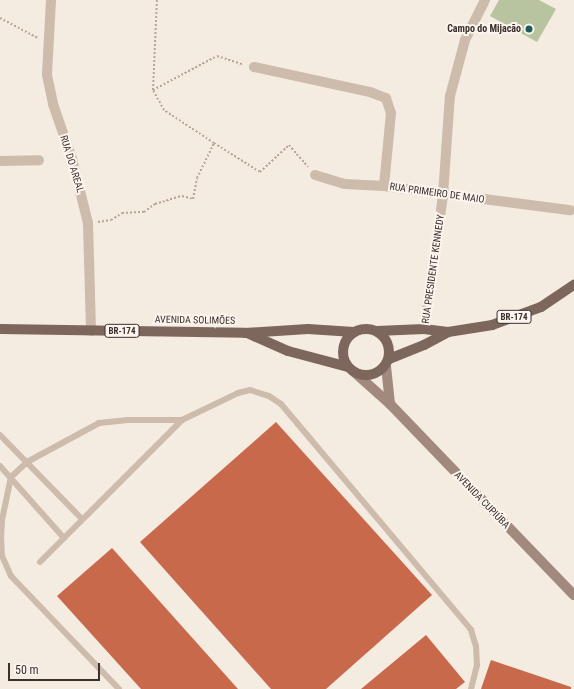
<!DOCTYPE html>
<html>
<head>
<meta charset="utf-8">
<style>
  body { margin:0 }
  #map { position:relative; width:574px; height:689px; overflow:hidden; background:#f4ebe1; font-family:"Roboto Condensed",sans-serif }
  div>[style] { position:absolute }
  [style*='--x'] { left:calc(var(--x)*1px); top:calc(var(--y)*1px); width:calc(var(--w)*1px); rotate:calc(var(--a)*1deg) }
  .green>* { inset:0; background:#b8c4a0 }
  .building>* { inset:0; background:#c8694b }
  .path>* { height:2px; margin-top:-1px; transform-origin:0; background:repeating-linear-gradient(90deg,#b9a596 0 2px,transparent 0 4px) }
  .lane>* { height:6px; margin:-3px; padding:0 3px; transform-origin:3px; border-radius:3px; background:#cdbbac }
  .street>* { height:10px; margin:-5px; padding:0 5px; transform-origin:5px; border-radius:5px; background:#cdbbac }
  .secondary>* { height:10px; margin:-5px; padding:0 5px; transform-origin:5px; border-radius:5px; background:#a18a7d }
  .primary>* { height:10px; margin:-5px; padding:0 5px; transform-origin:5px; border-radius:5px; background:#7d675c }
  .primary>.ring { margin:-5px; padding:0; box-sizing:content-box; background:none; border:10px solid #7d675c; border-radius:50% }
  .dots>* { width:11px; height:11px; translate:-50% -50%; box-sizing:border-box; border:2px solid #fbf5ee; border-radius:50% }
  span { translate:-50% -50%; white-space:nowrap; text-align:center; line-height:1.15; -webkit-text-stroke:4px #fbf5ee; paint-order:stroke }
  .shield-label span { padding:1px 3px; background:#fbf5ee; border:1px solid; border-radius:3px; -webkit-text-stroke-width:0 }
  .shield-label { font-size:9px; color:#3b302b; font-weight:700 }
  .poi-label { font-size:10px; color:#3b302b; font-weight:700 }
  .right { translate:-100% -50%; text-align:right }
  .street-label { font-size:10px; color:#3b302b }
  .scale { position:absolute; left:8px; top:663px; width:92px; height:18px; box-sizing:border-box; border:2px solid #3b302b; border-top:0; padding-left:5px; font-size:12px; line-height:14px; white-space:nowrap; color:#3b302b; -webkit-text-stroke:3px #fbf5ee; paint-order:stroke }
</style>
</head>
<body>
<div id="map">
  <div class="green">
    <div style="clip-path:polygon(499px 0,539px 0,556px 9px,537px 42px,490px 16px)"></div>
  </div>
  <div class="building">
    <div style="clip-path:polygon(276px 422px,432px 595px,326px 689px,271px 689px,140px 542px)"></div>
    <div style="clip-path:polygon(112px 548px,238px 689px,141px 689px,57px 596px)"></div>
    <div style="clip-path:polygon(426px 635px,465px 682px,456px 689px,361px 689px)"></div>
    <div style="clip-path:polygon(491px 660px,571px 687px,571px 689px,481px 689px)"></div>
  </div>
  <div class="path">
    <div style="--x:0;--y:18;--w:43;--a:27.8"></div>
    <div style="--x:153;--y:90;--w:72;--a:-28"></div>
    <div style="--x:217;--y:56;--w:28;--a:18"></div>
    <div style="--x:214;--y:143;--w:54;--a:32.2"></div>
    <div style="--x:260;--y:172;--w:40;--a:-43"></div>
    <div style="--x:289;--y:145;--w:29;--a:49"></div>
    <div style="--x:98;--y:222;--w:13;--a:-9"></div>
    <div style="--x:111;--y:220;--w:13;--a:-32"></div>
    <div style="--x:122;--y:213;--w:22;--a:-3"></div>
    <div style="--x:144;--y:212;--w:14;--a:-36"></div>
    <div style="--x:155;--y:204;--w:28;--a:-17"></div>
    <div style="--x:182;--y:196;--w:11;--a:15"></div>
    <div style="--x:193;--y:199;--w:21;--a:-79"></div>
    <div style="--x:197;--y:178;--w:39;--a:-64"></div>
    <div style="--x:214;--y:143;--w:60;--a:-146.6"></div>
    <div style="--x:164;--y:110;--w:23;--a:-119"></div>
    <div style="--x:153;--y:90;--w:90;--a:-87.5"></div>
  </div>
  <div class="lane">
    <div style="--x:0;--y:435;--w:117;--a:45.7"></div>
    <div style="--x:0;--y:466;--w:96;--a:48.4"></div>
    <div style="--x:40;--y:562;--w:201;--a:-45"></div>
    <div style="--x:119;--y:689;--w:156;--a:-133.7"></div>
    <div style="--x:11;--y:576;--w:22;--a:-114"></div>
    <div style="--x:2;--y:556;--w:17;--a:-93"></div>
    <div style="--x:1;--y:539;--w:19;--a:-87"></div>
    <div style="--x:2;--y:520;--w:44;--a:-78.2"></div>
    <div style="--x:11;--y:477;--w:22;--a:-43"></div>
    <div style="--x:27;--y:462;--w:82;--a:-28.4"></div>
    <div style="--x:99;--y:423;--w:29;--a:-6"></div>
    <div style="--x:128;--y:420;--w:54;--a:0"></div>
    <div style="--x:182;--y:420;--w:62;--a:-25.7"></div>
    <div style="--x:238;--y:393;--w:12;--a:-14"></div>
    <div style="--x:250;--y:390;--w:20;--a:18"></div>
    <div style="--x:269;--y:396;--w:14;--a:34"></div>
    <div style="--x:281;--y:404;--w:295;--a:49.9"></div>
    <div style="--x:471;--y:630;--w:17;--a:73"></div>
    <div style="--x:476;--y:646;--w:19;--a:87"></div>
    <div style="--x:477;--y:665;--w:25;--a:104"></div>
  </div>
  <div class="street">
    <div style="--x:51;--y:0;--w:75;--a:93.1"></div>
    <div style="--x:47;--y:75;--w:30;--a:78"></div>
    <div style="--x:53;--y:104;--w:58;--a:70.9"></div>
    <div style="--x:72;--y:159;--w:66;--a:76"></div>
    <div style="--x:88;--y:223;--w:108;--a:88.4"></div>
    <div style="--x:254;--y:67;--w:119;--a:12.2"></div>
    <div style="--x:370;--y:92;--w:17;--a:21"></div>
    <div style="--x:386;--y:98;--w:16;--a:72"></div>
    <div style="--x:391;--y:113;--w:73;--a:95.5"></div>
    <div style="--x:384;--y:186;--w:188;--a:7.4"></div>
    <div style="--x:0;--y:161;--w:39;--a:-1"></div>
    <div style="--x:315;--y:175;--w:31;--a:17"></div>
    <div style="--x:345;--y:184;--w:39;--a:3"></div>
    <div style="--x:424;--y:329;--w:135;--a:-81.9"></div>
    <div style="--x:443;--y:195;--w:99;--a:-86"></div>
    <div style="--x:450;--y:96;--w:58;--a:-75"></div>
    <div style="--x:465;--y:40;--w:45;--a:-63.4"></div>
  </div>
  <div class="secondary">
    <div style="--x:386;--y:366;--w:38;--a:84"></div>
    <div style="--x:353;--y:371;--w:50;--a:41.7"></div>
    <div style="--x:390;--y:404;--w:265;--a:46.1"></div>
  </div>
  <div class="primary">
    <div class="ring" style="left:343px;top:329px;width:36px;height:36px"></div>
    <div style="--x:0;--y:329;--w:245;--a:0.9"></div>
    <div style="--x:245;--y:333;--w:63;--a:-3.6"></div>
    <div style="--x:308;--y:329;--w:46;--a:3.7"></div>
    <div style="--x:377;--y:331;--w:47;--a:-2.4"></div>
    <div style="--x:424;--y:329;--w:24;--a:7"></div>
    <div style="--x:448;--y:332;--w:45;--a:-9"></div>
    <div style="--x:492;--y:325;--w:52;--a:-20.2"></div>
    <div style="--x:541;--y:307;--w:40;--a:-34"></div>
    <div style="--x:247;--y:333;--w:45;--a:23.7"></div>
    <div style="--x:288;--y:351;--w:62;--a:14.9"></div>
    <div style="--x:389;--y:359;--w:38;--a:-22"></div>
    <div style="--x:424;--y:345;--w:27;--a:-28"></div>
  </div>
  <div class="dots">
    <div style="left:529px;top:29px;background:#1f5a5e"></div>
  </div>
  <div class="shield-label">
    <span style="left:514px;top:317px">BR-174</span>
    <span style="left:122px;top:331px">BR-174</span>
  </div>
  <div class="poi-label">
    <span class="right" style="left:521px;top:29px">Campo do Mijacão</span>
  </div>
  <div class="street-label">
    <span style="left:72px;top:164px;rotate:73deg">RUA DO AREAL</span>
    <span style="left:437px;top:193px;rotate:8deg">RUA PRIMEIRO DE MAIO</span>
    <span style="left:433px;top:269px;rotate:-82deg">RUA PRESIDENTE KENNEDY</span>
    <span style="left:195px;top:320px;rotate:1deg">AVENIDA SOLIMÕES</span>
    <span style="left:482px;top:500px;rotate:46deg">AVENIDA CUPIÚBA</span>
  </div>
  <div class="scale">50 m</div>
</div>
</body>
</html>
